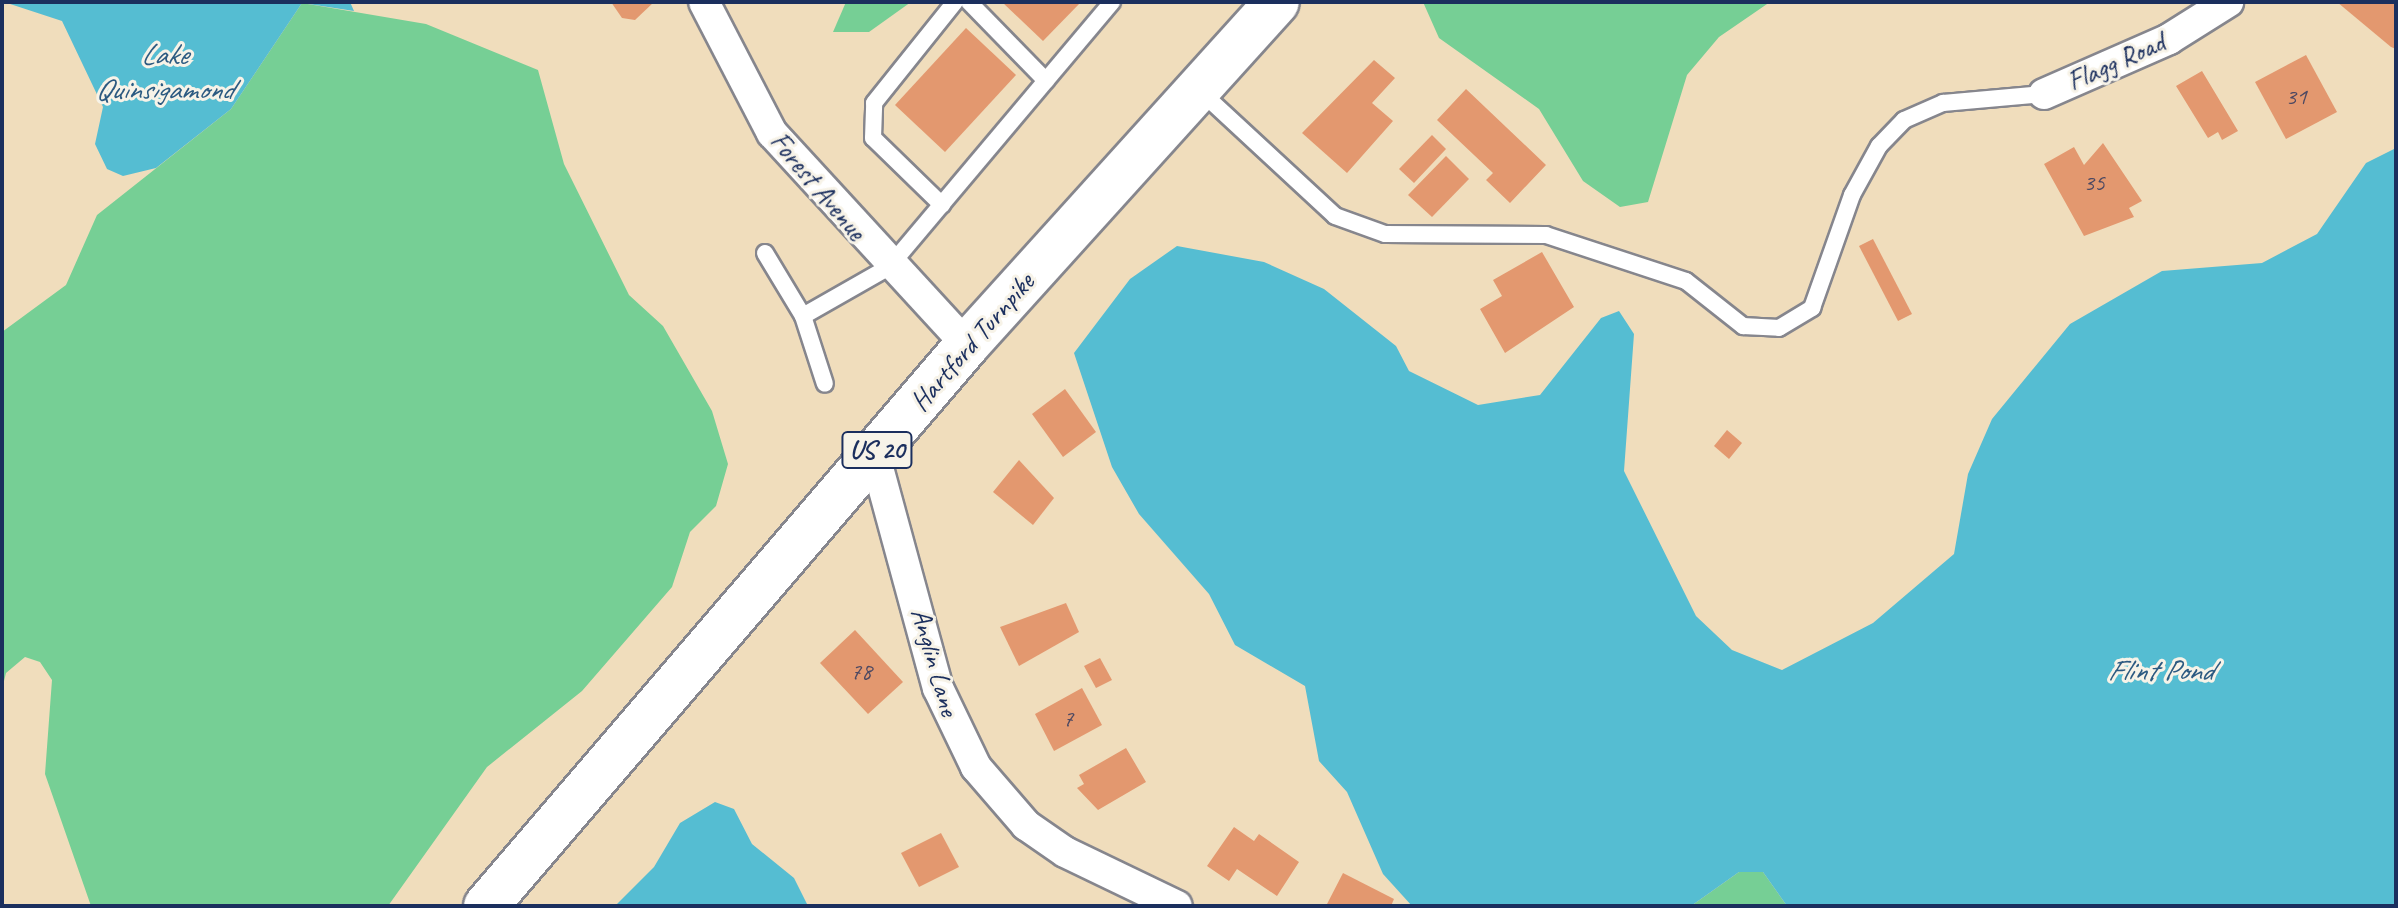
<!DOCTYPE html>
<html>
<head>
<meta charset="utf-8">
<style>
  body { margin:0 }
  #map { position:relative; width:2398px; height:908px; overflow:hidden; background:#f0ddbc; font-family:Caveat,sans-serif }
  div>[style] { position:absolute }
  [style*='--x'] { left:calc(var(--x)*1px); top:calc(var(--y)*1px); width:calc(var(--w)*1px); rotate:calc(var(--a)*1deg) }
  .green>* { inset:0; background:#76cf95 }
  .water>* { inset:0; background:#55bdd2 }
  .building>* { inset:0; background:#e3986f }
  .roads { filter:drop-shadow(2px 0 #86868d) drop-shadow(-2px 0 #86868d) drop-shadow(0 2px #86868d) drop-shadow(0 -2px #86868d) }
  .lane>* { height:16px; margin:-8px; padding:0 8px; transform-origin:8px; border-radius:8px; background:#fff }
  .street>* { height:30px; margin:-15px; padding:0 15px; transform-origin:15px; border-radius:15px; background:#fff }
  .primary>* { height:44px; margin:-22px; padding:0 22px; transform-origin:22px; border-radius:22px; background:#fff }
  span { translate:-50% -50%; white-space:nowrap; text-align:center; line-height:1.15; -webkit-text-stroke:6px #f7f3e8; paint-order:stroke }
  .number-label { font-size:24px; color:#4d4962 }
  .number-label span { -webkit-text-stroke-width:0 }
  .shield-label span { padding:2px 6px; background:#f7f3e8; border:2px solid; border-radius:6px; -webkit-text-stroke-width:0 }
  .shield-label { font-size:26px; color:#1b2f5e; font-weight:700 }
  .street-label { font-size:28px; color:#1b2f5e }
  .water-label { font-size:30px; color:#2c5a81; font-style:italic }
  .frame { position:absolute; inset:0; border:4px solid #1b2f5e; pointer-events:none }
</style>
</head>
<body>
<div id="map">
  <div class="green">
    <div style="clip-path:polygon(846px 2px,911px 2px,869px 32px,833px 32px)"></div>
    <div style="clip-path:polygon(1423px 2px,1770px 2px,1719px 37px,1687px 75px,1648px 202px,1620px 207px,1583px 181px,1539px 109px,1439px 38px)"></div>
    <div style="clip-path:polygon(302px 3px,426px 24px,538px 70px,564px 164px,629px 295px,663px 326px,712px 411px,728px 464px,716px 506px,690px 532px,672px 587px,582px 691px,487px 767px,388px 906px,91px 906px,45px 774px,52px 680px,40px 662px,25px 657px,6px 673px,2px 689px,2px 332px,66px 285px,97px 215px,231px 109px)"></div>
    <div style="clip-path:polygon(1739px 872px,1763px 872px,1787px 906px,1691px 906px)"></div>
  </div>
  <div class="water">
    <div style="clip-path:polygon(4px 2px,350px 2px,354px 11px,302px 3px,231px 109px,156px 168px,123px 176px,107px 169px,95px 144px,103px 107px,62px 21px)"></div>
    <div style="clip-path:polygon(2396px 148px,2396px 906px,1787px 906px,1763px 872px,1739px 872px,1691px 906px,1412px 906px,1383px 874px,1347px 792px,1319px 761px,1305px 686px,1235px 645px,1209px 594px,1139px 514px,1112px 467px,1074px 353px,1130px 279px,1177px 246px,1264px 262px,1324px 289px,1396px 346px,1409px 371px,1478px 405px,1540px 395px,1601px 318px,1619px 311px,1634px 334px,1624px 471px,1696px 616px,1732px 650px,1782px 670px,1873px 623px,1954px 554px,1968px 474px,1992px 419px,2070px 324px,2162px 271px,2262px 263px,2317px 234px,2366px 163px)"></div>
    <div style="clip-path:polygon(715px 802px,734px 809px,752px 844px,794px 878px,808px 906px,615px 906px,654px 867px,680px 823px)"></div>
  </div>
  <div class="building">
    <div style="clip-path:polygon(611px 2px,654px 2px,635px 20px,622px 18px)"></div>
    <div style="clip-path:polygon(1002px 2px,1081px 2px,1043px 41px)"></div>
    <div style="clip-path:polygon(2337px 2px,2396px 2px,2396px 49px,2391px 47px)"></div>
    <div style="clip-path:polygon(966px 28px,1016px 75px,945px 152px,895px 105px)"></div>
    <div style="clip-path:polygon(2306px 55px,2337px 112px,2286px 139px,2255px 82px)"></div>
    <div style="clip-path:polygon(1374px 60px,1395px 78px,1372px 103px,1393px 121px,1347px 173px,1302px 133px)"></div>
    <div style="clip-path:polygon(2202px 71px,2238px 131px,2222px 140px,2218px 132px,2208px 138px,2176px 86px)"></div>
    <div style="clip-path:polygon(1466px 89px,1546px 165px,1510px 203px,1486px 180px,1493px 173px,1437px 120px)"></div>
    <div style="clip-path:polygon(1432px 135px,1446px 149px,1414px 183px,1399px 169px)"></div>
    <div style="clip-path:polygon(2103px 143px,2142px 201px,2129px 208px,2134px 217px,2084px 236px,2044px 164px,2074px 147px,2084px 165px)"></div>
    <div style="clip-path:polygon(1446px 156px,1469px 179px,1432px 217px,1408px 195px)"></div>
    <div style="clip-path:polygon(1873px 239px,1912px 314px,1898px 321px,1859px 246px)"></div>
    <div style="clip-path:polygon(1542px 252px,1574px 307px,1505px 353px,1480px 309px,1502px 296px,1493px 280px)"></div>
    <div style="clip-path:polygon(1065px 389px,1096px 432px,1063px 457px,1032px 414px)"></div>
    <div style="clip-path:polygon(1727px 430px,1742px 443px,1729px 459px,1714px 446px)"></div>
    <div style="clip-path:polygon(1019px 460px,1054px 498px,1033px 525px,993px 492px)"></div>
    <div style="clip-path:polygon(1066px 603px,1079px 632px,1019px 666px,1000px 627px)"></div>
    <div style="clip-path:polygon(855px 630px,903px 682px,868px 714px,820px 663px)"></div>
    <div style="clip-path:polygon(1100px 658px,1112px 680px,1096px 688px,1084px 666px)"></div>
    <div style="clip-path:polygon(1082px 688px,1102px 725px,1054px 751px,1035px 714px)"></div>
    <div style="clip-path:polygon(1126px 748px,1146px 782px,1098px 810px,1077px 788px,1084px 784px,1079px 775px)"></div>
    <div style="clip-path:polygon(1234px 827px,1254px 841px,1259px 834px,1299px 862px,1277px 896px,1237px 869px,1229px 881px,1207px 866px)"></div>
    <div style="clip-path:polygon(941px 833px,959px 867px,919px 887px,901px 853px)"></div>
    <div style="clip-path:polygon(1343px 873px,1394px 899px,1391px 906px,1326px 906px)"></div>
  </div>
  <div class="roads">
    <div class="lane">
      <div style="--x:969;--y:2;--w:110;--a:45.7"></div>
      <div style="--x:1199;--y:90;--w:185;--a:42.8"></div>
      <div style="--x:1335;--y:216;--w:53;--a:19.8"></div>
      <div style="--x:1385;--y:234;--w:161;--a:0.4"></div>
      <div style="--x:1546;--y:235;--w:147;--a:18.2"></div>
      <div style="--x:1686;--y:281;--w:73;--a:38.3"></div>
      <div style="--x:1743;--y:326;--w:36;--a:3"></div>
      <div style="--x:1779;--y:328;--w:39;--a:-31"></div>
      <div style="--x:1812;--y:308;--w:120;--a:-70.5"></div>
      <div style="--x:1852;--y:195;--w:56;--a:-61.1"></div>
      <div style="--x:1879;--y:146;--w:36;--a:-46"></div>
      <div style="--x:1904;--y:120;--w:43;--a:-23.6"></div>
      <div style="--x:1943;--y:103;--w:101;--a:-5.1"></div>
      <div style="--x:942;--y:205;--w:96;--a:-135.8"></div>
      <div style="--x:873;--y:138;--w:35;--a:-88"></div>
      <div style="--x:874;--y:103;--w:129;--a:-51.3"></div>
      <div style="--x:765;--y:253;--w:74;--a:58.9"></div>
      <div style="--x:803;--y:316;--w:99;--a:-29.7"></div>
      <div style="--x:889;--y:267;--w:346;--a:-49.9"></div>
      <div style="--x:803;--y:316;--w:71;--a:72.1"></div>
    </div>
    <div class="street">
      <div style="--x:704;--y:2;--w:148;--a:62.6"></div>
      <div style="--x:772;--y:133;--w:288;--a:47.4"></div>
      <div style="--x:2044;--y:94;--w:137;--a:-23.7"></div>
      <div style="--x:2169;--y:39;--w:70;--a:-32.1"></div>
      <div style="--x:874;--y:453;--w:244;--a:74.8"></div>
      <div style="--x:938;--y:688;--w:88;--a:64.3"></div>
      <div style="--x:976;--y:767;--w:77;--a:49.2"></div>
      <div style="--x:1026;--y:825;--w:47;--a:34.7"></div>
      <div style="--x:1065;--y:852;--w:124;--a:25.7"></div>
    </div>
    <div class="primary">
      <div style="--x:486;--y:906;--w:739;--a:-49.39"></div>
      <div style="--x:967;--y:345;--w:462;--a:-47.9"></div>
    </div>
  </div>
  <div class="number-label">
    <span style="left:2296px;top:97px">31</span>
    <span style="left:2094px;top:183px">35</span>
    <span style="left:861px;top:672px">78</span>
    <span style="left:1068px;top:719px">7</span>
  </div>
  <div class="shield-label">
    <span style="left:877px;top:450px">US 20</span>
  </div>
  <div class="street-label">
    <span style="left:2116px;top:62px;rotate:-24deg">Flagg Road</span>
    <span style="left:818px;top:186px;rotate:50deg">Forest Avenue</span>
    <span style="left:972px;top:342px;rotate:-49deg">Hartford Turnpike</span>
    <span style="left:935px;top:662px;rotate:74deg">Anglin Lane</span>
  </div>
  <div class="water-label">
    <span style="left:164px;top:71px">Lake<br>Quinsigamond</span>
    <span style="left:2160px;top:670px">Flint Pond</span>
  </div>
  <div class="frame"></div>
</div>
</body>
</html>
